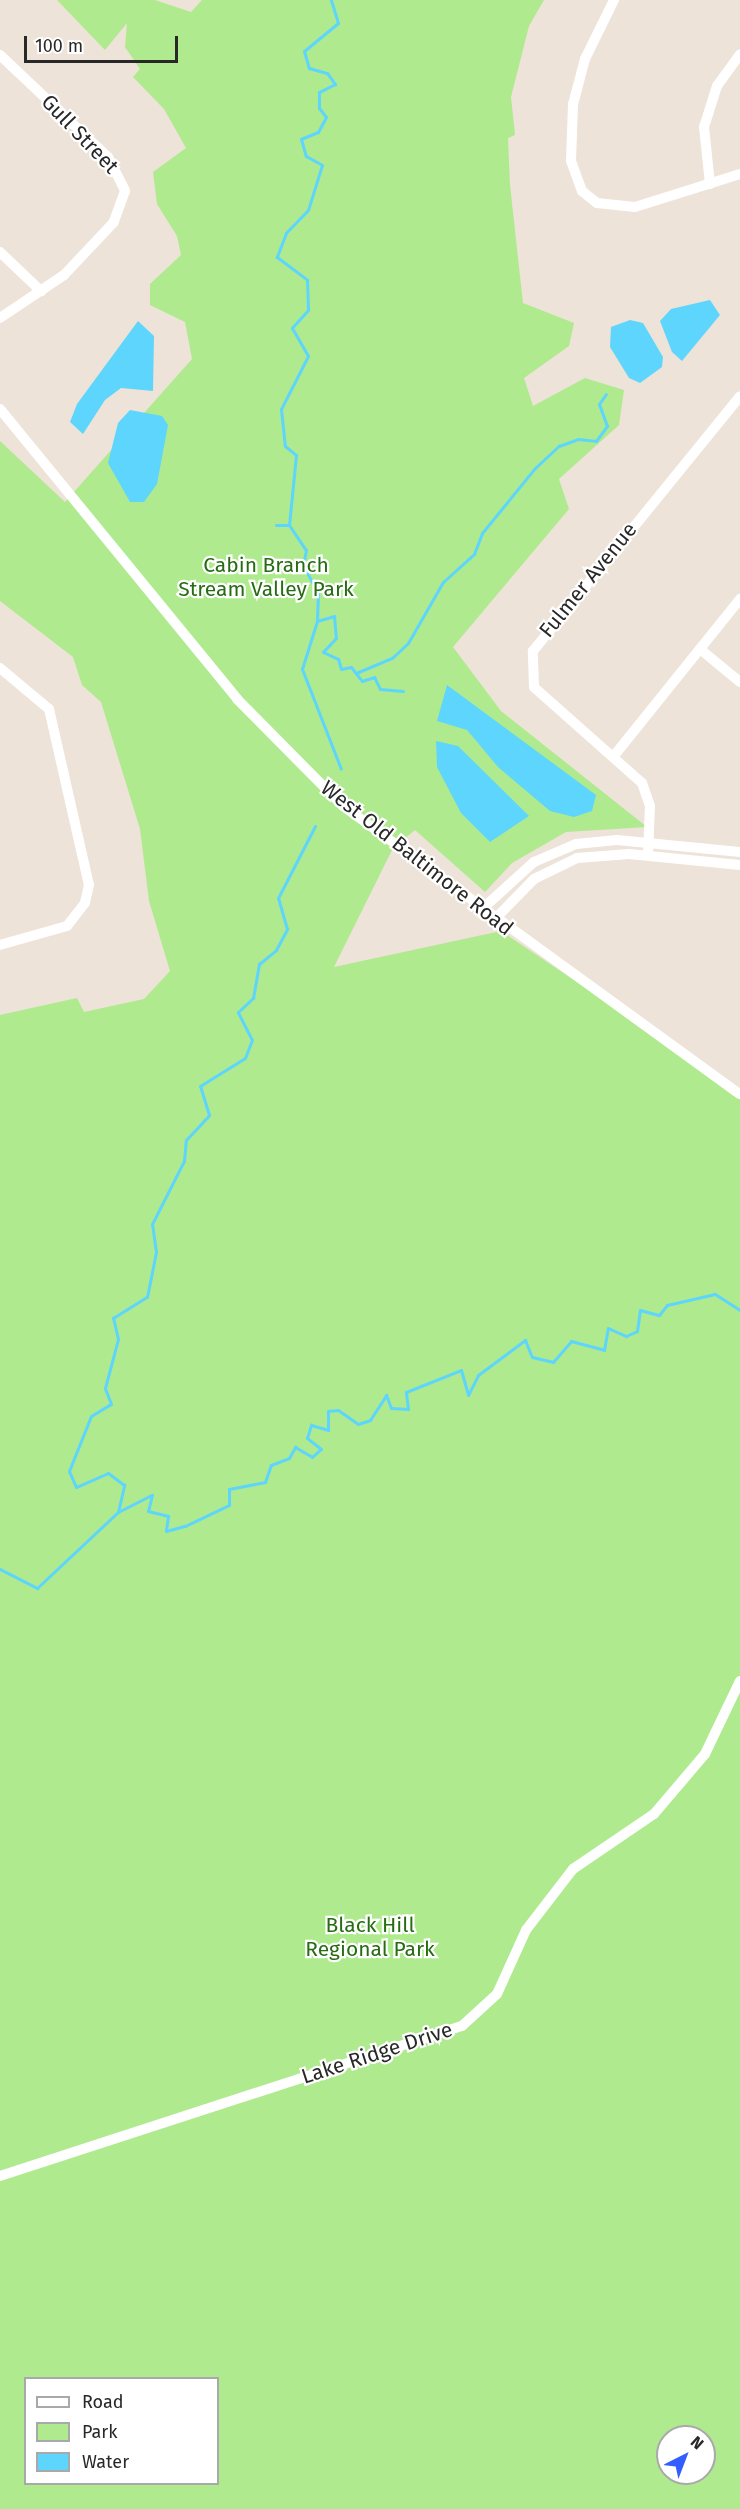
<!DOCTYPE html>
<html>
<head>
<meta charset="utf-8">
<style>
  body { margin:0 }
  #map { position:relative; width:740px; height:2509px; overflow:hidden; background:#ede3d8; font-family:"Fira Sans",sans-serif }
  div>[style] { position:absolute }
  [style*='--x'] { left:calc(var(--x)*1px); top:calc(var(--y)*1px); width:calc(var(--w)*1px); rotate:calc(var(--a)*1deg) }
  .green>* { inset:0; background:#afea8e }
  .water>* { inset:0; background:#5ed5fc }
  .stream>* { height:3px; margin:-1.5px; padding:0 1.5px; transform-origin:1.5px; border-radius:1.5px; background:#5ed5fc }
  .minor>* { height:10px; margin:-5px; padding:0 5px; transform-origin:5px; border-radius:5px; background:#fff }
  span { translate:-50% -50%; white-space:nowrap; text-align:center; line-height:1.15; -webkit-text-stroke:4.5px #fff; paint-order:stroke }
  .street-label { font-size:21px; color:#282828 }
  .park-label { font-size:21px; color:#266c12 }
  .legend { position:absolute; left:24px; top:2377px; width:195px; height:108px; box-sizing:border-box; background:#fff; border:2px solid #a9a9a9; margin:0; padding:8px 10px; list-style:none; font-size:18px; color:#282828 }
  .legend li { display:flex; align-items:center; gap:12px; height:30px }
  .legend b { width:30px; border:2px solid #a9a9a9 }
  .north { position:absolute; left:656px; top:2425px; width:60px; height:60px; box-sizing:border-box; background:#fff; border:2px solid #a9a9a9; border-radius:50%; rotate:42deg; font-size:16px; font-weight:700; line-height:24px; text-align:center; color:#282828 }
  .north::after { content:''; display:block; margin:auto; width:21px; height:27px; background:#335dff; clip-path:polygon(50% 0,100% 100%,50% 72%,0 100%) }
  .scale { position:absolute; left:24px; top:36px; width:154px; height:27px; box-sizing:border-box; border:3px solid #282828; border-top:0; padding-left:8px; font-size:18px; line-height:21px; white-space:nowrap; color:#282828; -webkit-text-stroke:4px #fff; paint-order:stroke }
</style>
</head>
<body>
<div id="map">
  <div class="green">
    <div style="clip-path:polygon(evenodd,57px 0,155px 0,191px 12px,202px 0,544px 0,529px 26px,511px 97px,515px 135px,508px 138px,510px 185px,523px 303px,574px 323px,569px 346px,524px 378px,533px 406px,585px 378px,624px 390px,619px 425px,559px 479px,569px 509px,453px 647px,501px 711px,647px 827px,566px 832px,512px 863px,485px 892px,415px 830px,393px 848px,334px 967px,501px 931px,740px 1092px,740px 2509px,0 2509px,0 1015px,77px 998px,84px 1012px,144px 999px,170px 971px,149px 901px,140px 829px,101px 702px,82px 685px,73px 657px,0 601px,0 441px,65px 502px,192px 359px,185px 322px,150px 305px,150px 284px,181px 255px,177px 236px,157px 204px,153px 172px,186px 148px,164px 109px,133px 77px,140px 69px,125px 47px,127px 23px,105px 50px,57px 0,26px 2378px,218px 2378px,218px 2484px,26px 2484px,26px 2378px,57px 0,668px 2437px,704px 2437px,704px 2473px,668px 2473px,668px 2437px)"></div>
  </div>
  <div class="water">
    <div style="clip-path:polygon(710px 300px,720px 315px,682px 361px,672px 352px,660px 321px,671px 309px)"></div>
    <div style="clip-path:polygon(630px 320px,643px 323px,663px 357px,662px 367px,640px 383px,629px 378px,610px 347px,611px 327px)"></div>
    <div style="clip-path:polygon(138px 321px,154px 336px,153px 391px,121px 388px,105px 400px,83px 434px,70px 422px,77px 404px)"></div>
    <div style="clip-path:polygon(130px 410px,162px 416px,168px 425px,157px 484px,144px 502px,130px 502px,108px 463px,118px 423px)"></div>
    <div style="clip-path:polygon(447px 685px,596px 795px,592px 811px,574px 817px,550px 811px,498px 767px,467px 730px,437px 721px)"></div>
    <div style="clip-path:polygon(436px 741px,458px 746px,529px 816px,490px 842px,461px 813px,437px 767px)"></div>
  </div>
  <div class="stream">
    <div style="--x:331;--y:0;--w:24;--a:73"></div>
    <div style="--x:338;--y:23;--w:44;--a:140.5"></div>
    <div style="--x:304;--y:51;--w:18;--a:74"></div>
    <div style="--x:309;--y:68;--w:19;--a:16"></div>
    <div style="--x:327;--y:73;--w:14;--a:54"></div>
    <div style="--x:335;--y:84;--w:18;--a:153"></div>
    <div style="--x:319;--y:92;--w:16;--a:90"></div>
    <div style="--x:319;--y:108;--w:11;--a:52"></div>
    <div style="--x:326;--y:117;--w:17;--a:118"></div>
    <div style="--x:318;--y:132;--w:18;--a:158"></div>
    <div style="--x:301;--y:139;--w:18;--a:74"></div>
    <div style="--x:306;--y:156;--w:18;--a:29"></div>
    <div style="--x:322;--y:165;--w:47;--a:107.3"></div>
    <div style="--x:308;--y:210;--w:32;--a:134"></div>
    <div style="--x:286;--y:233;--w:26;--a:111"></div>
    <div style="--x:277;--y:257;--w:38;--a:37"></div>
    <div style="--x:307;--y:280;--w:30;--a:88"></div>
    <div style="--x:308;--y:310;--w:24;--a:132"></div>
    <div style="--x:292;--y:328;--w:32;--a:60"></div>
    <div style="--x:308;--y:356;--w:59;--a:117"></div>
    <div style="--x:281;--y:409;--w:37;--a:84"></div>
    <div style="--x:285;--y:446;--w:14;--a:39"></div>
    <div style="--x:296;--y:455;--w:70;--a:95.7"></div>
    <div style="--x:289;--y:525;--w:30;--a:56"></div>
    <div style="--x:306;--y:550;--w:16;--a:101"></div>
    <div style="--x:303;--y:566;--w:30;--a:60"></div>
    <div style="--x:318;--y:592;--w:29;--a:92"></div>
    <div style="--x:317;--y:621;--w:50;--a:107.4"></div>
    <div style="--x:302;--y:669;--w:107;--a:68.7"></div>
    <div style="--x:276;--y:525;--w:13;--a:0"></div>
    <div style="--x:317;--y:621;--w:18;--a:-16"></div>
    <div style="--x:334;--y:616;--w:22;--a:85"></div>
    <div style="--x:336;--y:638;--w:19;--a:133"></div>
    <div style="--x:323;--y:652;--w:17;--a:25"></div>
    <div style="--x:338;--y:659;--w:10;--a:73"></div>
    <div style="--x:341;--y:669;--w:10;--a:-11"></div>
    <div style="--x:351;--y:667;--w:18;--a:52"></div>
    <div style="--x:362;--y:681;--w:13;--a:-18"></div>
    <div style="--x:374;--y:677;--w:13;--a:63"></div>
    <div style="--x:380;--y:689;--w:23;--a:5"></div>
    <div style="--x:356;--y:673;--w:39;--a:-23"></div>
    <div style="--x:392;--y:658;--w:22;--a:-43"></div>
    <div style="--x:408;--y:643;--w:70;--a:-60.2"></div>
    <div style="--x:443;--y:582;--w:42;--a:-42.1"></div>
    <div style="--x:474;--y:554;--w:22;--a:-69"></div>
    <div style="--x:482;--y:533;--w:84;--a:-50.8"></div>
    <div style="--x:535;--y:468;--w:33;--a:-43"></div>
    <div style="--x:559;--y:446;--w:20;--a:-20"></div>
    <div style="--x:578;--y:439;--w:18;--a:6"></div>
    <div style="--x:596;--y:441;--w:19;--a:-54"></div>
    <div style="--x:607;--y:426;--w:23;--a:-110"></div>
    <div style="--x:599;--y:404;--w:12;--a:-55"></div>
    <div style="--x:118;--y:1512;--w:28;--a:-77"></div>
    <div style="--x:124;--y:1485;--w:20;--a:-143"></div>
    <div style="--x:108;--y:1473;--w:35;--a:156"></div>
    <div style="--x:76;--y:1487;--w:17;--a:-114"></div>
    <div style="--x:69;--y:1471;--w:59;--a:-68.2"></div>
    <div style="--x:91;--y:1416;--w:23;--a:-31"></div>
    <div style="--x:111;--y:1404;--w:17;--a:-111"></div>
    <div style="--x:105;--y:1388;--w:51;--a:-75.1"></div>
    <div style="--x:118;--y:1339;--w:22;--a:-103"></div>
    <div style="--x:113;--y:1318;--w:40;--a:-32"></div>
    <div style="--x:147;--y:1297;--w:46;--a:-78.7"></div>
    <div style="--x:156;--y:1252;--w:28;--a:-98"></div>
    <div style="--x:152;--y:1224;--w:71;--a:-63.1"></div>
    <div style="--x:184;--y:1161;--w:21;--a:-85"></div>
    <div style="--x:186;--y:1140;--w:34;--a:-47"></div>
    <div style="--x:209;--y:1115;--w:30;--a:-107"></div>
    <div style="--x:200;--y:1086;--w:53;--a:-31.9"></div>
    <div style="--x:245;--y:1058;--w:19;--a:-69"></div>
    <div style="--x:252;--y:1040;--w:31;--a:-117"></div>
    <div style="--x:238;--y:1012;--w:21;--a:-43"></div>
    <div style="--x:253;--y:998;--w:35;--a:-80"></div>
    <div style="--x:259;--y:964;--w:22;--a:-39"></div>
    <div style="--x:276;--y:950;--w:24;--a:-62"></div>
    <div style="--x:287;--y:929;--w:32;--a:-106"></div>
    <div style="--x:278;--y:898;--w:81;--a:-62.8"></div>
    <div style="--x:0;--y:1569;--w:42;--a:27.2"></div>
    <div style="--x:37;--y:1588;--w:111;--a:-43.2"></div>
    <div style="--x:118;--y:1512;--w:38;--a:-27"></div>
    <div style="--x:152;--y:1495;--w:16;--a:104"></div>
    <div style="--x:148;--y:1511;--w:21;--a:14"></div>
    <div style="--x:168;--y:1516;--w:15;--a:98"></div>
    <div style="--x:166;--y:1531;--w:20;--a:-15"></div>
    <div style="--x:185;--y:1526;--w:49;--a:-25.5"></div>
    <div style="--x:229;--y:1505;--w:16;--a:-90"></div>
    <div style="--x:229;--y:1489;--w:37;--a:-11"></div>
    <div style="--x:265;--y:1482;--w:18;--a:-71"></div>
    <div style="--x:271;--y:1465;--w:19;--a:-21"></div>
    <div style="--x:289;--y:1458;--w:13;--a:-61"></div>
    <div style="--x:295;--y:1447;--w:20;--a:30"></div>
    <div style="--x:312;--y:1457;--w:12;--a:-42"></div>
    <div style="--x:321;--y:1449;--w:18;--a:-142"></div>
    <div style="--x:307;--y:1438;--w:14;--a:-73"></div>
    <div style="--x:311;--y:1425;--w:18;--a:16"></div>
    <div style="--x:328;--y:1430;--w:19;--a:-90"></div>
    <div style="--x:328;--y:1411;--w:10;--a:-6"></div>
    <div style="--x:338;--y:1410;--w:24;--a:35"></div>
    <div style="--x:358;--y:1424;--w:13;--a:-18"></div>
    <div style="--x:370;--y:1420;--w:30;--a:-57"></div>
    <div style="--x:386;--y:1395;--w:14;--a:69"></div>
    <div style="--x:391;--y:1408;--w:17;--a:3"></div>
    <div style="--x:408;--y:1409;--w:17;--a:-97"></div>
    <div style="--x:406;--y:1392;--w:59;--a:-21.8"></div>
    <div style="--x:461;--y:1370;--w:26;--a:74"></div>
    <div style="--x:468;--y:1395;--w:22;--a:-63"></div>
    <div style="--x:478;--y:1375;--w:59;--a:-36.7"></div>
    <div style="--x:525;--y:1340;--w:18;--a:68"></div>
    <div style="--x:532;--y:1357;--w:22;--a:13"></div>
    <div style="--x:553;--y:1362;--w:28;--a:-49"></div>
    <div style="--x:571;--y:1341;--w:34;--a:15"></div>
    <div style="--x:604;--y:1350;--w:22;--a:-80"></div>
    <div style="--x:608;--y:1328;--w:20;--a:24"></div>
    <div style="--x:626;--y:1336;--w:12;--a:-24"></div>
    <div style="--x:637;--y:1331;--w:21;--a:-82"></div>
    <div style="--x:640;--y:1310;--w:20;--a:15"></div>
    <div style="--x:659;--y:1315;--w:13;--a:-51"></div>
    <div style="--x:667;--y:1305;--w:49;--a:-12.9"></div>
    <div style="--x:715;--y:1294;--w:30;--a:33"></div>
  </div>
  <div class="minor">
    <div style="--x:614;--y:0;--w:66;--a:116.2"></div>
    <div style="--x:585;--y:59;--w:47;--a:104.9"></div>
    <div style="--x:573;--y:104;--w:57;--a:92"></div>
    <div style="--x:571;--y:161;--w:32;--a:70"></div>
    <div style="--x:582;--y:191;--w:19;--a:39"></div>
    <div style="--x:597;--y:203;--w:38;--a:6"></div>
    <div style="--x:635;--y:207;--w:110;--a:-17.4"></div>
    <div style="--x:0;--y:55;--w:149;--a:43.4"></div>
    <div style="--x:108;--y:157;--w:38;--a:63"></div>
    <div style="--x:125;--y:191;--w:33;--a:110"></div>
    <div style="--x:114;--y:222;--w:73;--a:133.3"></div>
    <div style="--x:64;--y:275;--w:77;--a:146.1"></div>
    <div style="--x:710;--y:184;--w:57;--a:-96"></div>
    <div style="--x:704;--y:127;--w:43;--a:-72.4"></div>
    <div style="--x:717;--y:86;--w:39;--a:-54"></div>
    <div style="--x:0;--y:252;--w:57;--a:43.6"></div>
    <div style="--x:0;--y:409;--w:375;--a:50.7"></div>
    <div style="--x:237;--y:699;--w:151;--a:45.3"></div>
    <div style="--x:343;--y:806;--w:490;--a:36"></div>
    <div style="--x:700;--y:649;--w:52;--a:39.5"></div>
    <div style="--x:0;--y:668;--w:64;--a:39.9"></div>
    <div style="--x:49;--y:709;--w:180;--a:77.2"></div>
    <div style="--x:89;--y:885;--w:18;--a:103"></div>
    <div style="--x:85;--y:903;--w:29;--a:128"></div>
    <div style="--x:67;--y:926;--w:70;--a:164.2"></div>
    <div style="--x:613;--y:757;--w:203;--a:-51.2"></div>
    <div style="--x:648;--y:855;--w:49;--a:-87.7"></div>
    <div style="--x:650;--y:806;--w:24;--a:-109"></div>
    <div style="--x:642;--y:783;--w:144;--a:-138.4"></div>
    <div style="--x:534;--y:687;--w:36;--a:-92"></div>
    <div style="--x:533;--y:651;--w:328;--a:-50.9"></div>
    <div style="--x:481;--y:910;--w:72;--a:-42.2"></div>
    <div style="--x:534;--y:862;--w:46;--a:-23.2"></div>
    <div style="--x:576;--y:844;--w:41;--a:-5.6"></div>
    <div style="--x:617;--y:840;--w:124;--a:5.6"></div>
    <div style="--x:494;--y:920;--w:57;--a:-45.7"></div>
    <div style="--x:534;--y:879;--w:48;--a:-26"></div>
    <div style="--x:577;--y:858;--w:52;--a:-4.4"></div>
    <div style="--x:629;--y:854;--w:112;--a:5.7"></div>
    <div style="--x:0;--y:2176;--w:486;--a:-18"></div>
    <div style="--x:462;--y:2026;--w:47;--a:-42.4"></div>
    <div style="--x:497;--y:1994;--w:70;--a:-65.6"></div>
    <div style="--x:526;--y:1930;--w:77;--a:-52.4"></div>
    <div style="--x:573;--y:1869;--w:98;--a:-34.2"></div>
    <div style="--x:654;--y:1814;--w:79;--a:-49.6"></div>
    <div style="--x:705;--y:1754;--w:81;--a:-64.4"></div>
  </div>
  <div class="street-label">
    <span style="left:80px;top:134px;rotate:46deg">Gull Street</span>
    <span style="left:588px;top:580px;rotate:-51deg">Fulmer Avenue</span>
    <span style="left:417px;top:858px;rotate:38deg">West Old Baltimore Road</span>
    <span style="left:377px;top:2053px;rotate:-18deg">Lake Ridge Drive</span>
  </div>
  <div class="park-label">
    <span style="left:266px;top:577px">Cabin Branch<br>Stream Valley Park</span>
    <span style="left:370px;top:1937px">Black Hill<br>Regional Park</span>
  </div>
  <ul class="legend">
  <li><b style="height:8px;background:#fff"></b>Road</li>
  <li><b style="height:16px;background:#afea8e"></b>Park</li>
  <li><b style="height:16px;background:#5ed5fc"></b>Water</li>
  </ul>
  <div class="north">N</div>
  <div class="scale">100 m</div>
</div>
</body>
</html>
